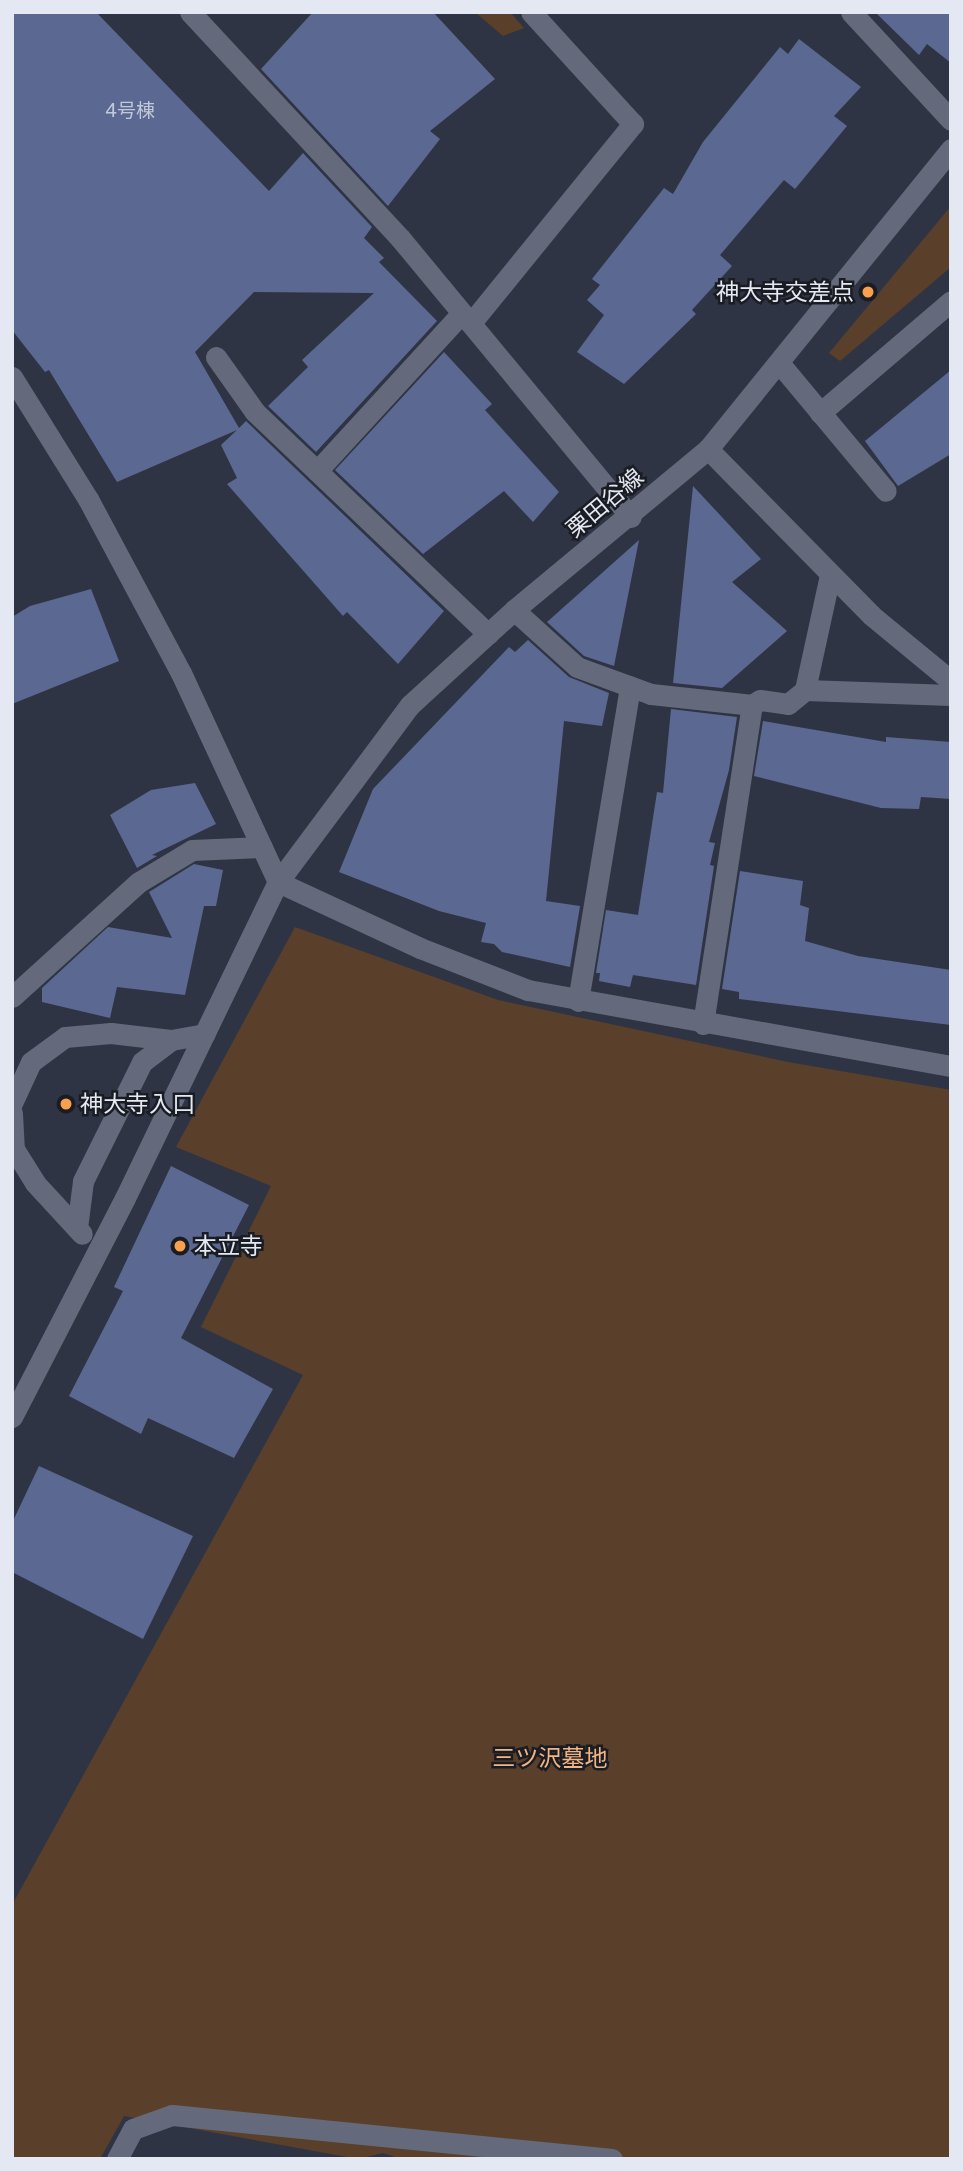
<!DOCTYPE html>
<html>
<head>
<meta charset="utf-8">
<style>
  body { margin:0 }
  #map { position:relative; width:963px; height:2171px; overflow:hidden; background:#2f3444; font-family:"Public Sans","Noto Sans JP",sans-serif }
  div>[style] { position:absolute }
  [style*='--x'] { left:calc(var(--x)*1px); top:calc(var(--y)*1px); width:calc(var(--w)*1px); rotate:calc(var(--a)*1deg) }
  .green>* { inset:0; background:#5a402b }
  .building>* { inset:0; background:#5b6891 }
  .minor>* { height:21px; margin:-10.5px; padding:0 10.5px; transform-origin:10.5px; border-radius:10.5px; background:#646a7b }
  .dots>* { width:19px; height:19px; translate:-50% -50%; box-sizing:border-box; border:4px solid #1a1c23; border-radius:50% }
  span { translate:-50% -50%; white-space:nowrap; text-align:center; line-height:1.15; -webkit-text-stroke:5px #1a1c23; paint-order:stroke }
  .number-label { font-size:19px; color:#c2c8da }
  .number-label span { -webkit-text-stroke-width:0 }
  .poi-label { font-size:23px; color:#e4e8f2 }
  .right { translate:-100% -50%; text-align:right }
  .left { translate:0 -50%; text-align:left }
  .street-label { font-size:23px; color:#e4e8f2 }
  .park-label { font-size:23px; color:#f1b482 }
  .frame { position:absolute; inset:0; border:14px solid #e4e8f2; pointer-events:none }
</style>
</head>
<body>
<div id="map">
  <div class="green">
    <div style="clip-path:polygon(475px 12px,510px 12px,524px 28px,503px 36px)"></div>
    <div style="clip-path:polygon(951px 206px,951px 267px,840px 361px,829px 353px)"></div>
    <div style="clip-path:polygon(295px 927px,498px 1000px,788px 1062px,951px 1090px,951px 2159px,401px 2159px,383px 2153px,358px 2159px,124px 2116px,100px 2159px,12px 2159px,12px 1905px,303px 1375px,201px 1327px,271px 1186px,176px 1147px)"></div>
  </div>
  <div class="building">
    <div style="clip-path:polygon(12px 12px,96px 12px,269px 191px,303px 153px,372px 227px,364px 238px,384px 258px,379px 262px,437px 321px,316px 452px,268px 406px,308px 367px,302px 360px,374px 293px,254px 292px,195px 352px,239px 428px,246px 421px,444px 611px,398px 664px,347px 612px,343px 616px,227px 484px,237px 478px,221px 445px,237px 430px,117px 482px,49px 370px,45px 372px,12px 330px)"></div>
    <div style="clip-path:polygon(313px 12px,433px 12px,495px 79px,430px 131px,440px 139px,388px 206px,261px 69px)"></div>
    <div style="clip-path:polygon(875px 12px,951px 12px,951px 63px,927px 44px,919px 55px)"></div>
    <div style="clip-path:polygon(799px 39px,861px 87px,834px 116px,847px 126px,795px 189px,784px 180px,720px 255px,732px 266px,692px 310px,696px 314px,624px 384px,577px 352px,604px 315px,587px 300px,600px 285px,592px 279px,664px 188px,673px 194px,703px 142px,780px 47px,788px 54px)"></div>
    <div style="clip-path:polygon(444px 352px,492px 404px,485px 410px,559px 492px,533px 522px,504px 491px,423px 554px,335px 470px)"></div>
    <div style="clip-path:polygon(951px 370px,951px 454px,898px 486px,865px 441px)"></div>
    <div style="clip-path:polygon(693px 486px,761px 559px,732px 582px,787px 631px,722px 688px,673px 683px)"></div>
    <div style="clip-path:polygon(639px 540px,614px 666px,584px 656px,547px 622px)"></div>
    <div style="clip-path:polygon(91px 589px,119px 661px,12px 704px,12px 617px,30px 606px)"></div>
    <div style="clip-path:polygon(528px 640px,569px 677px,609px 693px,602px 726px,564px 721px,546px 901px,580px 906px,570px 967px,502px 952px,494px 944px,481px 942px,486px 923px,439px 911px,339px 872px,373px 789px,509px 647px,515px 652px)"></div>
    <div style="clip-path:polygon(671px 709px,737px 717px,729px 770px,709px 842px,715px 843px,710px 865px,714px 866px,696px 985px,633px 975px,630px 987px,599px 981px,600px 973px,596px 973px,606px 910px,638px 915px,657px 792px,663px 793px)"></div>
    <div style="clip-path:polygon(763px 721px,886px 742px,886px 737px,951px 742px,951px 799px,921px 797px,919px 809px,881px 808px,754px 776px)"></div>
    <div style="clip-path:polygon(195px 783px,216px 824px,152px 855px,157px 856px,137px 868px,110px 815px,151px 790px)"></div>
    <div style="clip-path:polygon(194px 864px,223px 870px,216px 906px,204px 906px,185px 995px,117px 987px,110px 1018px,42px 1002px,42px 988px,108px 927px,172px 938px,149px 892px)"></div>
    <div style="clip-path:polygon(740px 871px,803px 881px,800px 905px,809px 908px,805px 941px,858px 956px,951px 970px,951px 1025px,739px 999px,739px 992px,722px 989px)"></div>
    <div style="clip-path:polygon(171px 1166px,249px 1205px,181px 1338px,273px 1389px,234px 1458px,148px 1418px,141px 1434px,69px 1396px,123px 1291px,114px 1287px)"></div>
    <div style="clip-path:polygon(39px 1466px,193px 1536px,143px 1639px,12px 1572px,12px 1523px)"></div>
  </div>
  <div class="minor">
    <div style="--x:190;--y:12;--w:309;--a:47.1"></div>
    <div style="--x:400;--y:238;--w:362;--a:50.4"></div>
    <div style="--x:851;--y:12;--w:147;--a:47.2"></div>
    <div style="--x:471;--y:323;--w:257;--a:-50.9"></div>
    <div style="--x:633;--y:124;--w:151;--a:-132.3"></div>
    <div style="--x:216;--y:357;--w:67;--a:54.7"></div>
    <div style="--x:255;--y:412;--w:322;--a:43.6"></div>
    <div style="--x:780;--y:364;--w:165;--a:50.2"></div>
    <div style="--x:12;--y:377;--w:144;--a:58.1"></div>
    <div style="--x:88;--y:499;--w:197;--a:61.9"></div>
    <div style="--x:181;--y:673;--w:230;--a:65.1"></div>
    <div style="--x:278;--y:882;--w:157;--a:24.9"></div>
    <div style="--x:420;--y:948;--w:116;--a:21.3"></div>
    <div style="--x:528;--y:990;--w:430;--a:10.2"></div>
    <div style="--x:820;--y:413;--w:172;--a:-40.5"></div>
    <div style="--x:708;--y:449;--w:233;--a:45.5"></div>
    <div style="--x:871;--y:615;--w:104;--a:39.5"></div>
    <div style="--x:317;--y:471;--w:214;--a:-47.5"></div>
    <div style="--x:830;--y:575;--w:118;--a:102.3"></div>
    <div style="--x:805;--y:690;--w:146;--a:2"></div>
    <div style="--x:514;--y:610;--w:85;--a:42.1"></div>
    <div style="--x:577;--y:667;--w:79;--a:20"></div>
    <div style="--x:651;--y:694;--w:102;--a:6.2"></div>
    <div style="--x:752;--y:705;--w:9;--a:-32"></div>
    <div style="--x:760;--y:700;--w:28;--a:8"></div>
    <div style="--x:788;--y:704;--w:22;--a:-39"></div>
    <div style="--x:12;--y:997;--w:171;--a:-42.2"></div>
    <div style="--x:139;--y:882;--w:62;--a:-31.1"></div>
    <div style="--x:192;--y:850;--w:70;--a:-2.5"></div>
    <div style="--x:578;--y:1001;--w:319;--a:-80.6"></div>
    <div style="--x:703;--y:1024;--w:323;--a:-81.3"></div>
    <div style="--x:12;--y:1103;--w:45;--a:-65.1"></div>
    <div style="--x:31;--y:1062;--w:42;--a:-36.3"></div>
    <div style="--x:65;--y:1037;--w:46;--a:-5"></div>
    <div style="--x:111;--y:1033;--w:60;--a:6.7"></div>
    <div style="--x:171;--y:1040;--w:34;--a:-10"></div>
    <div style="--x:12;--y:1113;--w:36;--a:87"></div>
    <div style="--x:14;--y:1149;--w:40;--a:58"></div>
    <div style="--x:35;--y:1183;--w:69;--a:47.3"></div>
    <div style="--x:77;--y:1228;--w:47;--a:-82.7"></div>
    <div style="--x:83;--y:1181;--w:133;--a:-63.6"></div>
    <div style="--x:142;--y:1062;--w:36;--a:-37"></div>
    <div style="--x:12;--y:1417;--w:246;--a:-62.7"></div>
    <div style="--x:125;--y:1198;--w:351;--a:-64.2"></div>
    <div style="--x:278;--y:882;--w:221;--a:-53.3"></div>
    <div style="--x:410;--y:705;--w:141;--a:-42.4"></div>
    <div style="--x:514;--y:610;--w:252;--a:-39.7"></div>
    <div style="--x:708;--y:449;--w:386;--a:-51"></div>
    <div style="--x:117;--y:2159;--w:34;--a:-62"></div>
    <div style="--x:133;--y:2129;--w:41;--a:-19.7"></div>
    <div style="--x:172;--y:2115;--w:442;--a:5.7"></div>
  </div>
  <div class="dots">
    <div style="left:868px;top:292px;background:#f99f4d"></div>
    <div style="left:66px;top:1104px;background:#f99f4d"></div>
    <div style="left:180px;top:1246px;background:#f99f4d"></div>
  </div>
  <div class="number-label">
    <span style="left:130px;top:111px">4号棟</span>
  </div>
  <div class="poi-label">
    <span class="right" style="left:854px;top:292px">神大寺交差点</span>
    <span class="left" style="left:80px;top:1104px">神大寺入口</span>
    <span class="left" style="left:194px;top:1246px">本立寺</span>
  </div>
  <div class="street-label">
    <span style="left:605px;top:503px;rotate:-40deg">栗田谷線</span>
  </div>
  <div class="park-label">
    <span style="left:550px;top:1758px">三ツ沢墓地</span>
  </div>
  <div class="frame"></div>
</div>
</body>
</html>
